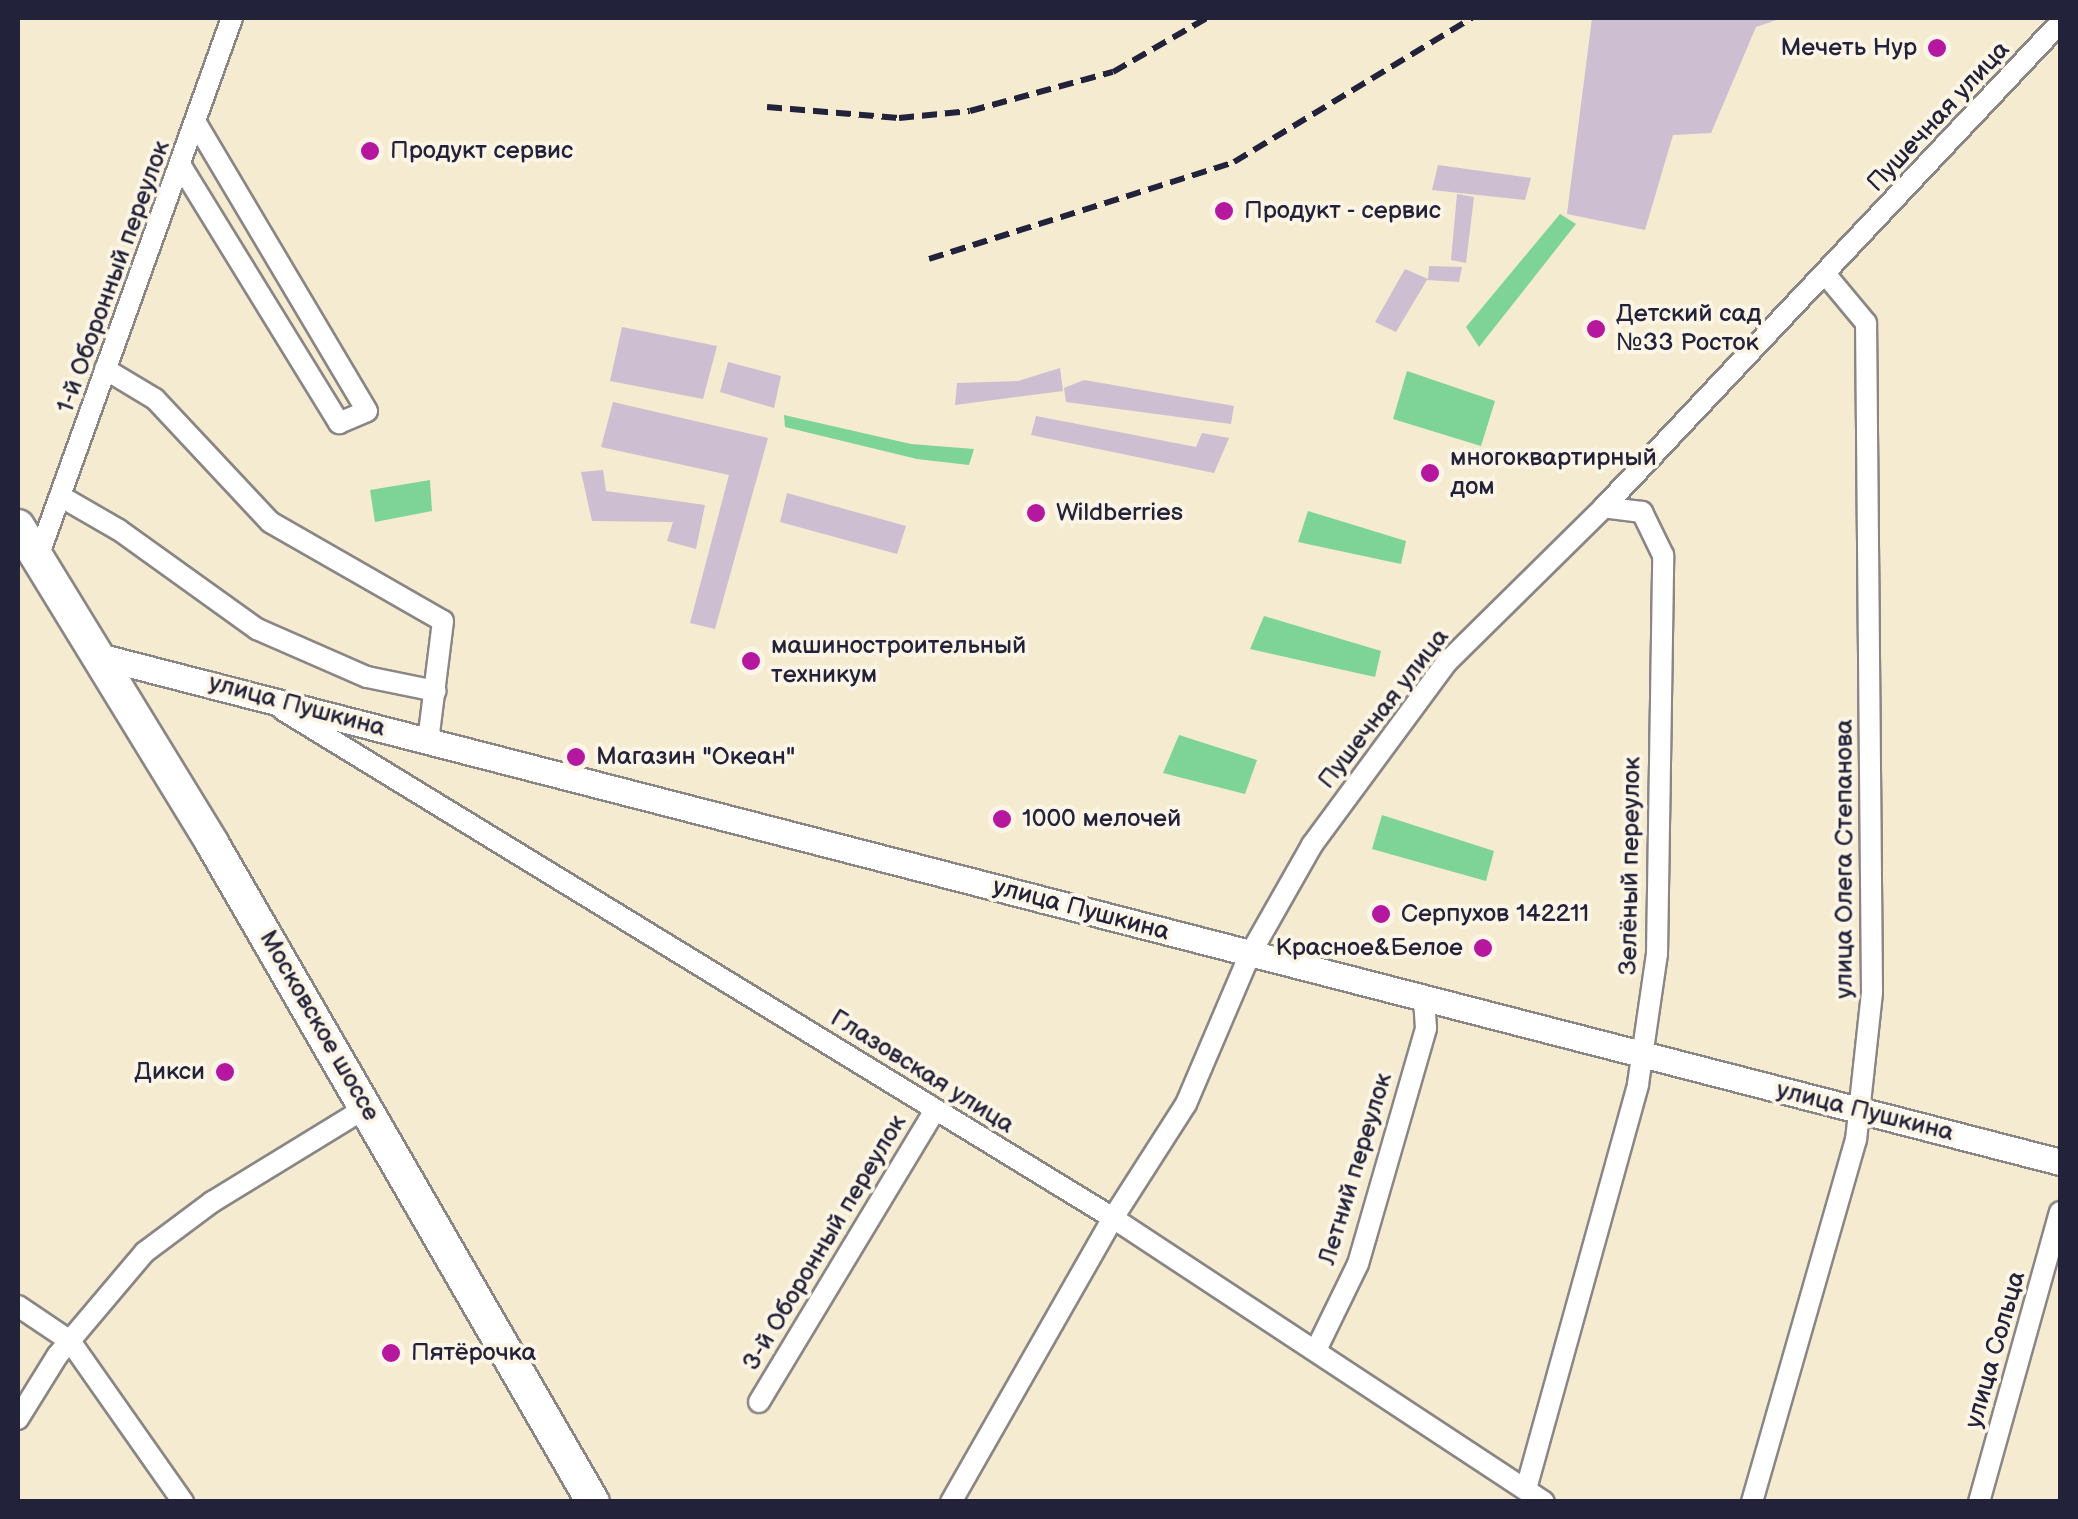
<!DOCTYPE html>
<html>
<head>
<meta charset="utf-8">
<style>
  body { margin:0 }
  #map { position:relative; width:2078px; height:1519px; overflow:hidden; background:#f4ebd1; font-family:"Balsamiq Sans",sans-serif }
  div>[style] { position:absolute }
  [style*='--x'] { left:calc(var(--x)*1px); top:calc(var(--y)*1px); width:calc(var(--w)*1px); rotate:calc(var(--a)*1deg) }
  .industrial>* { inset:0; background:#cebed1 }
  .green>* { inset:0; background:#7ed396 }
  .roads { filter:drop-shadow(2px 0 #8b8686) drop-shadow(-2px 0 #8b8686) drop-shadow(0 2px #8b8686) drop-shadow(0 -2px #8b8686) }
  .minor>* { height:20px; margin:-10px; padding:0 10px; transform-origin:10px; border-radius:10px; background:#fff }
  .tertiary>* { height:25px; margin:-12.5px; padding:0 12.5px; transform-origin:12.5px; border-radius:12.5px; background:#fff }
  .primary>* { height:32px; margin:-16px; padding:0 16px; transform-origin:16px; border-radius:16px; background:#fff }
  .rail>* { height:6px; margin-top:-3px; transform-origin:0; background:repeating-linear-gradient(90deg,#22223b 0 15px,transparent 0 23px) }
  .dots>* { width:28px; height:28px; translate:-50% -50%; box-sizing:border-box; border:5px solid #fcf5e5; border-radius:50% }
  span { translate:-50% -50%; white-space:nowrap; text-align:center; line-height:1.15; -webkit-text-stroke:8px #fcf5e5; paint-order:stroke }
  .poi-label { font-size:25px; color:#22223b }
  .right { translate:-100% -50%; text-align:right }
  .left { translate:0 -50%; text-align:left }
  .street-label { font-size:25px; color:#22223b }
  .frame { position:absolute; inset:0; border:20px solid #22223b; pointer-events:none }
</style>
</head>
<body>
<div id="map">
  <div class="industrial">
    <div style="clip-path:polygon(1592px 18px,1782px 18px,1756px 27px,1711px 133px,1673px 135px,1645px 230px,1567px 214px)"></div>
    <div style="clip-path:polygon(1438px 165px,1531px 178px,1525px 200px,1432px 190px)"></div>
    <div style="clip-path:polygon(1457px 194px,1474px 197px,1466px 263px,1451px 260px)"></div>
    <div style="clip-path:polygon(1429px 266px,1462px 267px,1459px 282px,1427px 280px,1396px 332px,1375px 322px,1405px 269px,1428px 279px)"></div>
    <div style="clip-path:polygon(622px 327px,717px 346px,703px 399px,610px 381px)"></div>
    <div style="clip-path:polygon(728px 362px,781px 376px,774px 408px,720px 392px)"></div>
    <div style="clip-path:polygon(1060px 368px,1063px 391px,955px 405px,957px 383px,1018px 381px)"></div>
    <div style="clip-path:polygon(1084px 380px,1234px 406px,1231px 424px,1066px 402px,1064px 388px)"></div>
    <div style="clip-path:polygon(613px 402px,768px 438px,715px 629px,690px 623px,729px 475px,601px 447px)"></div>
    <div style="clip-path:polygon(1036px 416px,1196px 447px,1202px 433px,1229px 438px,1214px 473px,1031px 435px)"></div>
    <div style="clip-path:polygon(603px 470px,606px 491px,705px 505px,696px 549px,667px 541px,673px 522px,592px 521px,581px 472px)"></div>
    <div style="clip-path:polygon(787px 493px,906px 526px,897px 554px,780px 522px)"></div>
  </div>
  <div class="green">
    <div style="clip-path:polygon(1560px 214px,1576px 224px,1479px 347px,1466px 327px)"></div>
    <div style="clip-path:polygon(1407px 371px,1495px 401px,1481px 446px,1393px 419px)"></div>
    <div style="clip-path:polygon(784px 415px,911px 444px,974px 449px,969px 465px,917px 459px,785px 427px)"></div>
    <div style="clip-path:polygon(430px 480px,432px 511px,375px 522px,370px 490px)"></div>
    <div style="clip-path:polygon(1308px 511px,1406px 541px,1401px 564px,1298px 542px)"></div>
    <div style="clip-path:polygon(1264px 616px,1381px 651px,1375px 677px,1250px 649px)"></div>
    <div style="clip-path:polygon(1179px 735px,1257px 760px,1245px 794px,1163px 773px)"></div>
    <div style="clip-path:polygon(1382px 815px,1494px 851px,1486px 881px,1372px 849px)"></div>
  </div>
  <div class="roads">
    <div class="minor">
      <div style="--x:181;--y:166;--w:302;--a:58.4"></div>
      <div style="--x:339;--y:423;--w:30;--a:-23"></div>
      <div style="--x:367;--y:411;--w:333;--a:-120.7"></div>
      <div style="--x:105;--y:369;--w:58;--a:31"></div>
      <div style="--x:155;--y:399;--w:168;--a:46.9"></div>
      <div style="--x:270;--y:522;--w:199;--a:29.8"></div>
      <div style="--x:443;--y:621;--w:121;--a:97.1"></div>
      <div style="--x:60;--y:496;--w:68;--a:30"></div>
      <div style="--x:119;--y:530;--w:170;--a:35.7"></div>
      <div style="--x:257;--y:629;--w:120;--a:23.6"></div>
      <div style="--x:367;--y:677;--w:70;--a:11.5"></div>
      <div style="--x:39;--y:554;--w:570;--a:-70.2"></div>
      <div style="--x:283;--y:710;--w:973;--a:31.47"></div>
      <div style="--x:1113;--y:1218;--w:516;--a:33.38"></div>
      <div style="--x:18;--y:1306;--w:63;--a:33.9"></div>
      <div style="--x:70;--y:1341;--w:197;--a:54.9"></div>
      <div style="--x:1317;--y:1348;--w:93;--a:-64"></div>
      <div style="--x:1358;--y:1264;--w:246;--a:-73.9"></div>
      <div style="--x:1426;--y:1028;--w:29;--a:-94"></div>
      <div style="--x:759;--y:1402;--w:341;--a:-58.9"></div>
      <div style="--x:18;--y:1419;--w:74;--a:-58.2"></div>
      <div style="--x:57;--y:1356;--w:136;--a:-49.8"></div>
      <div style="--x:145;--y:1252;--w:84;--a:-36.7"></div>
      <div style="--x:212;--y:1202;--w:182;--a:-31.5"></div>
      <div style="--x:1526;--y:1489;--w:420;--a:-74.5"></div>
      <div style="--x:1638;--y:1084;--w:131;--a:-81.7"></div>
      <div style="--x:1657;--y:954;--w:399;--a:-89.1"></div>
      <div style="--x:1663;--y:555;--w:48;--a:-116"></div>
      <div style="--x:1642;--y:512;--w:38;--a:-173"></div>
      <div style="--x:951;--y:1502;--w:327;--a:-60.3"></div>
      <div style="--x:1113;--y:1218;--w:135;--a:-57.4"></div>
      <div style="--x:1186;--y:1104;--w:161;--a:-66.9"></div>
      <div style="--x:1249;--y:956;--w:128;--a:-60.4"></div>
      <div style="--x:1312;--y:845;--w:227;--a:-53.6"></div>
      <div style="--x:1447;--y:662;--w:221;--a:-44.6"></div>
      <div style="--x:1604;--y:507;--w:665;--a:-46.71"></div>
      <div style="--x:1752;--y:1502;--w:377;--a:-74"></div>
      <div style="--x:1856;--y:1140;--w:149;--a:-83.8"></div>
      <div style="--x:1872;--y:992;--w:669;--a:-90.51"></div>
      <div style="--x:1866;--y:323;--w:62;--a:-129.8"></div>
      <div style="--x:1979;--y:1502;--w:301;--a:-74.4"></div>
    </div>
    <div class="tertiary">
      <div style="--x:102;--y:657;--w:2022;--a:14.46"></div>
    </div>
    <div class="primary">
      <div style="--x:18;--y:526;--w:372;--a:58.5"></div>
      <div style="--x:212;--y:843;--w:761;--a:59.97"></div>
    </div>
  </div>
  <div class="rail">
    <div style="--x:767;--y:107;--w:132;--a:4.8"></div>
    <div style="--x:899;--y:118;--w:71;--a:-5.6"></div>
    <div style="--x:970;--y:111;--w:148;--a:-15.3"></div>
    <div style="--x:1113;--y:72;--w:108;--a:-29.9"></div>
    <div style="--x:929;--y:259;--w:320;--a:-17.6"></div>
    <div style="--x:1234;--y:162;--w:278;--a:-31.2"></div>
  </div>
  <div class="dots">
    <div style="left:1937px;top:48px;background:#b5179e"></div>
    <div style="left:370px;top:151px;background:#b5179e"></div>
    <div style="left:1224px;top:211px;background:#b5179e"></div>
    <div style="left:1596px;top:329px;background:#b5179e"></div>
    <div style="left:1430px;top:473px;background:#b5179e"></div>
    <div style="left:1036px;top:513px;background:#b5179e"></div>
    <div style="left:751px;top:661px;background:#b5179e"></div>
    <div style="left:576px;top:757px;background:#b5179e"></div>
    <div style="left:1002px;top:819px;background:#b5179e"></div>
    <div style="left:1381px;top:914px;background:#b5179e"></div>
    <div style="left:1483px;top:948px;background:#b5179e"></div>
    <div style="left:225px;top:1072px;background:#b5179e"></div>
    <div style="left:391px;top:1353px;background:#b5179e"></div>
  </div>
  <div class="poi-label">
    <span class="right" style="left:1917px;top:48px">Мечеть Нур</span>
    <span class="left" style="left:390px;top:151px">Продукт сервис</span>
    <span class="left" style="left:1244px;top:211px">Продукт - сервис</span>
    <span class="left" style="left:1616px;top:329px">Детский сад<br>№33 Росток</span>
    <span class="left" style="left:1450px;top:473px">многоквартирный<br>дом</span>
    <span class="left" style="left:1056px;top:513px">Wildberries</span>
    <span class="left" style="left:771px;top:661px">машиностроительный<br>техникум</span>
    <span class="left" style="left:596px;top:757px">Магазин "Океан"</span>
    <span class="left" style="left:1022px;top:819px">1000 мелочей</span>
    <span class="left" style="left:1401px;top:914px">Серпухов 142211</span>
    <span class="right" style="left:1463px;top:948px">Красное&amp;Белое</span>
    <span class="right" style="left:205px;top:1072px">Дикси</span>
    <span class="left" style="left:411px;top:1353px">Пятёрочка</span>
  </div>
  <div class="street-label">
    <span style="left:1939px;top:117px;rotate:-47deg">Пушечная улица</span>
    <span style="left:114px;top:277px;rotate:-70deg">1-й Оборонный переулок</span>
    <span style="left:297px;top:706px;rotate:15deg">улица Пушкина</span>
    <span style="left:1384px;top:709px;rotate:-52deg">Пушечная улица</span>
    <span style="left:1845px;top:859px;rotate:-90deg">улица Олега Степанова</span>
    <span style="left:1631px;top:866px;rotate:-89deg">Зелёный переулок</span>
    <span style="left:1081px;top:910px;rotate:15deg">улица Пушкина</span>
    <span style="left:319px;top:1026px;rotate:60deg">Московское шоссе</span>
    <span style="left:922px;top:1072px;rotate:32deg">Глазовская улица</span>
    <span style="left:1865px;top:1112px;rotate:14deg">улица Пушкина</span>
    <span style="left:1356px;top:1169px;rotate:-73deg">Летний переулок</span>
    <span style="left:825px;top:1243px;rotate:-59deg">3-й Оборонный переулок</span>
    <span style="left:1996px;top:1350px;rotate:-74deg">улица Сольца</span>
  </div>
  <div class="frame"></div>
</div>
</body>
</html>
